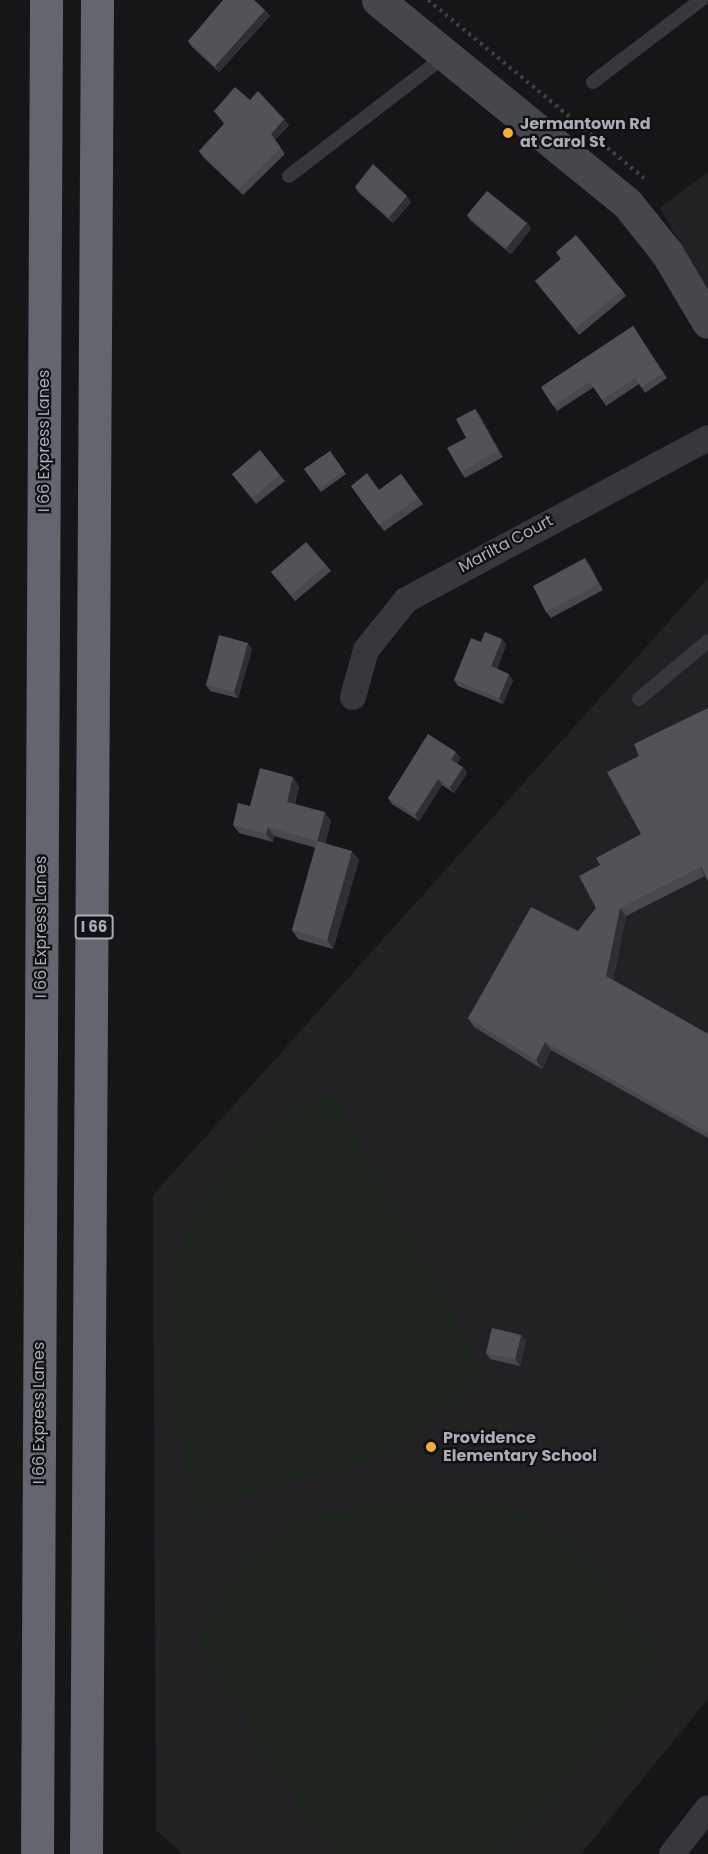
<!DOCTYPE html>
<html>
<head>
<meta charset="utf-8">
<style>
  body { margin:0 }
  #map { position:relative; width:708px; height:1854px; overflow:hidden; background:#161618; font-family:Poppins,sans-serif }
  div>[style] { position:absolute }
  [style*='--x'] { left:calc(var(--x)*1px); top:calc(var(--y)*1px); width:calc(var(--w)*1px); rotate:calc(var(--a)*1deg) }
  .built>* { inset:0; background:#222225 }
  .green>* { inset:0; background:#1e261f }
  .path>* { height:4px; margin-top:-2px; transform-origin:0; background:repeating-linear-gradient(90deg,#3d3f44 0 3px,transparent 0 7.5px) }
  .service>* { height:14px; margin:-7px; padding:0 7px; transform-origin:7px; border-radius:7px; background:#37383d }
  .minor>* { height:26px; margin:-13px; padding:0 13px; transform-origin:13px; border-radius:13px; background:#37383d }
  .secondary>* { height:33px; margin:-16.5px; padding:0 16.5px; transform-origin:16.5px; border-radius:16.5px; background:#45474d }
  .motorway>* { height:33px; margin:-16.5px; padding:0 16.5px; transform-origin:16.5px; border-radius:16.5px; background:#63666e }
  .wall>* { inset:0; background:#47494d }
  .shaded-wall>* { inset:0; background:#2f3033 }
  .building>* { inset:0; background:#525359 }
  .dots>* { width:16px; height:16px; translate:-50% -50%; box-sizing:border-box; border:3px solid #111113; border-radius:50% }
  span { translate:-50% -50%; white-space:nowrap; text-align:center; line-height:1.15; -webkit-text-stroke:4.5px #111113; paint-order:stroke }
  .shield-label span { padding:2px 4px; background:#111113; border:2px solid; border-radius:4px; -webkit-text-stroke-width:0 }
  .shield-label { font-size:15px; color:#a8adb8; font-weight:700 }
  .poi-label { font-size:16px; color:#a8adb8; font-weight:700 }
  .left { translate:0 -50%; text-align:left }
  .street-label { font-size:16px; color:#a8adb8 }
</style>
</head>
<body>
<div id="map">
  <div class="built">
    <div style="clip-path:polygon(708px 172px,708px 295px,660px 207px)"></div>
    <div style="clip-path:polygon(708px 578px,708px 1699px,581px 1854px,183px 1854px,156px 1830px,153px 1195px)"></div>
  </div>
  <div class="green">
    <div style="clip-path:polygon(333px 1092px,480px 1367px,472px 1386px,387px 1454px,197px 1513px,183px 1458px,172px 1335px,172px 1286px,181px 1245px,194px 1213px,270px 1130px)"></div>
    <div style="clip-path:polygon(467px 1499px,508px 1508px,557px 1533px,589px 1561px,660px 1659px,540px 1816px,498px 1854px,338px 1854px,300px 1808px,196px 1636px,252px 1556px,297px 1521px,360px 1506px)"></div>
  </div>
  <div class="path">
    <div style="--x:428;--y:0;--w:280;--a:39.5"></div>
  </div>
  <div class="service">
    <div style="--x:593;--y:82;--w:136;--a:-37.2"></div>
    <div style="--x:289;--y:176;--w:198;--a:-37.6"></div>
    <div style="--x:639;--y:699;--w:90;--a:-40"></div>
  </div>
  <div class="minor">
    <div style="--x:353;--y:697;--w:49;--a:-74.5"></div>
    <div style="--x:366;--y:650;--w:64;--a:-51.3"></div>
    <div style="--x:406;--y:600;--w:343;--a:-28.2"></div>
    <div style="--x:672;--y:1854;--w:58;--a:-52"></div>
  </div>
  <div class="secondary">
    <div style="--x:378;--y:0;--w:321;--a:39.2"></div>
    <div style="--x:627;--y:203;--w:64;--a:51.3"></div>
    <div style="--x:667;--y:253;--w:80;--a:59.3"></div>
  </div>
  <div class="motorway">
    <div style="--x:37;--y:1854;--w:1854;--a:-89.72"></div>
    <div style="--x:86;--y:1854;--w:1854;--a:-89.66"></div>
  </div>
  <div class="wall">
    <div style="clip-path:polygon(265px 10px,270px 16px,219px 72px,192px 47px,188px 41px)"></div>
    <div style="clip-path:polygon(250px 100px,284px 119px,289px 125px,275px 140px,285px 154px,243px 195px,203px 157px,199px 151px,224px 124px,214px 111px)"></div>
    <div style="clip-path:polygon(355px 187px,411px 202px,393px 223px,359px 193px)"></div>
    <div style="clip-path:polygon(467px 215px,527px 223px,531px 229px,511px 254px,471px 221px)"></div>
    <div style="clip-path:polygon(556px 252px,622px 290px,626px 296px,579px 335px,535px 281px,561px 259px)"></div>
    <div style="clip-path:polygon(633px 326px,667px 378px,645px 393px,639px 384px,606px 406px,594px 387px,557px 411px,541px 387px)"></div>
    <div style="clip-path:polygon(475px 409px,503px 457px,465px 478px,461px 472px,466px 438px)"></div>
    <div style="clip-path:polygon(330px 451px,346px 474px,321px 492px,304px 469px)"></div>
    <div style="clip-path:polygon(232px 474px,280px 475px,285px 481px,256px 504px)"></div>
    <div style="clip-path:polygon(401px 474px,423px 504px,384px 531px,351px 486px,379px 490px)"></div>
    <div style="clip-path:polygon(589px 564px,603px 590px,551px 618px,546px 612px)"></div>
    <div style="clip-path:polygon(326px 565px,331px 571px,295px 601px,271px 572px)"></div>
    <div style="clip-path:polygon(502px 639px,506px 645px,497px 669px,513px 680px,503px 704px,458px 686px,454px 680px,481px 642px)"></div>
    <div style="clip-path:polygon(252px 649px,238px 698px,210px 691px,206px 685px)"></div>
    <div style="clip-path:polygon(634px 744px,705px 876px,626px 916px,613px 980px,708px 1034px,708px 1138px,551px 1050px,542px 1069px,474px 1027px,468px 1018px,578px 931px,596px 908px,600px 865px,641px 834px,639px 756px)"></div>
    <div style="clip-path:polygon(461px 758px,457px 764px,463px 767px,467px 773px,454px 793px,442px 785px,419px 821px,392px 804px,388px 798px)"></div>
    <div style="clip-path:polygon(299px 786px,295px 804px,331px 821px,325px 843px,359px 860px,333px 949px,298px 939px,292px 930px,316px 848px,274px 836px,273px 842px,239px 833px,233px 825px,250px 806px)"></div>
    <div style="clip-path:polygon(521px 1335px,526px 1341px,520px 1366px,490px 1359px,486px 1353px)"></div>
  </div>
  <div class="shaded-wall">
    <div style="clip-path:polygon(265px 10px,270px 16px,219px 72px,215px 66px)"></div>
    <div style="clip-path:polygon(284px 119px,289px 125px,275px 140px,271px 134px)"></div>
    <div style="clip-path:polygon(407px 196px,411px 202px,393px 223px,389px 217px)"></div>
    <div style="clip-path:polygon(527px 223px,531px 229px,511px 254px,506px 248px)"></div>
    <div style="clip-path:polygon(475px 409px,480px 415px,503px 457px,498px 450px)"></div>
    <div style="clip-path:polygon(585px 558px,589px 564px,603px 590px,599px 584px)"></div>
    <div style="clip-path:polygon(502px 639px,506px 645px,495px 673px,491px 666px)"></div>
    <div style="clip-path:polygon(248px 643px,252px 649px,238px 698px,234px 692px)"></div>
    <div style="clip-path:polygon(509px 674px,513px 680px,503px 704px,499px 698px)"></div>
    <div style="clip-path:polygon(456px 752px,461px 758px,456px 766px,451px 760px)"></div>
    <div style="clip-path:polygon(463px 767px,467px 773px,454px 793px,450px 787px)"></div>
    <div style="clip-path:polygon(293px 777px,299px 786px,293px 811px,287px 802px)"></div>
    <div style="clip-path:polygon(438px 779px,442px 785px,419px 821px,415px 815px)"></div>
    <div style="clip-path:polygon(325px 812px,331px 821px,324px 850px,317px 841px)"></div>
    <div style="clip-path:polygon(268px 827px,274px 836px,273px 842px,266px 834px)"></div>
    <div style="clip-path:polygon(352px 851px,359px 860px,333px 949px,327px 940px)"></div>
    <div style="clip-path:polygon(620px 908px,626px 916px,612px 984px,606px 976px)"></div>
    <div style="clip-path:polygon(545px 1042px,551px 1050px,542px 1069px,536px 1060px)"></div>
    <div style="clip-path:polygon(521px 1335px,526px 1341px,520px 1366px,515px 1359px)"></div>
  </div>
  <div class="building">
    <div style="clip-path:polygon(223px 0,254px 0,265px 10px,215px 66px,188px 41px)"></div>
    <div style="clip-path:polygon(235px 87px,250px 100px,258px 91px,284px 119px,271px 134px,281px 148px,238px 189px,199px 151px,225px 123px,214px 111px)"></div>
    <div style="clip-path:polygon(373px 164px,407px 196px,389px 217px,355px 187px)"></div>
    <div style="clip-path:polygon(487px 191px,527px 223px,506px 248px,467px 215px)"></div>
    <div style="clip-path:polygon(576px 235px,622px 290px,575px 329px,535px 281px,561px 259px,556px 252px)"></div>
    <div style="clip-path:polygon(633px 326px,663px 373px,641px 387px,635px 378px,602px 400px,590px 382px,553px 406px,541px 387px)"></div>
    <div style="clip-path:polygon(475px 409px,498px 450px,461px 472px,447px 448px,466px 438px,456px 419px)"></div>
    <div style="clip-path:polygon(260px 450px,280px 475px,252px 498px,232px 474px)"></div>
    <div style="clip-path:polygon(330px 451px,344px 471px,319px 489px,304px 469px)"></div>
    <div style="clip-path:polygon(367px 473px,379px 490px,401px 474px,418px 498px,379px 525px,351px 486px)"></div>
    <div style="clip-path:polygon(306px 542px,326px 565px,291px 595px,271px 572px)"></div>
    <div style="clip-path:polygon(585px 558px,599px 584px,546px 612px,533px 586px)"></div>
    <div style="clip-path:polygon(485px 632px,502px 639px,491px 666px,509px 674px,499px 698px,454px 680px,471px 638px,481px 642px)"></div>
    <div style="clip-path:polygon(219px 635px,248px 643px,234px 692px,206px 685px)"></div>
    <div style="clip-path:polygon(708px 708px,708px 881px,701px 867px,620px 908px,606px 976px,708px 1034px,708px 1133px,545px 1042px,536px 1060px,468px 1018px,531px 907px,578px 931px,596px 908px,579px 876px,600px 865px,596px 858px,641px 834px,607px 772px,639px 756px,634px 744px)"></div>
    <div style="clip-path:polygon(428px 734px,456px 752px,451px 760px,463px 767px,450px 787px,438px 779px,415px 815px,388px 798px)"></div>
    <div style="clip-path:polygon(260px 768px,293px 777px,287px 802px,325px 812px,317px 841px,268px 827px,266px 834px,233px 825px,238px 803px,250px 806px)"></div>
    <div style="clip-path:polygon(317px 841px,352px 851px,327px 940px,292px 930px)"></div>
    <div style="clip-path:polygon(492px 1328px,521px 1335px,515px 1359px,486px 1353px)"></div>
  </div>
  <div class="dots">
    <div style="left:508px;top:133px;background:#f2b134"></div>
    <div style="left:431px;top:1447px;background:#f2b134"></div>
  </div>
  <div class="shield-label">
    <span style="left:94px;top:927px">I 66</span>
  </div>
  <div class="poi-label">
    <span class="left" style="left:520px;top:133px">Jermantown Rd<br>at Carol St</span>
    <span class="left" style="left:443px;top:1447px">Providence<br>Elementary School</span>
  </div>
  <div class="street-label">
    <span style="left:44px;top:441px;rotate:-90deg">I 66 Express Lanes</span>
    <span style="left:506px;top:544px;rotate:-28deg">Marilta Court</span>
    <span style="left:41px;top:927px;rotate:-90deg">I 66 Express Lanes</span>
    <span style="left:39px;top:1413px;rotate:-90deg">I 66 Express Lanes</span>
  </div>
</div>
</body>
</html>
